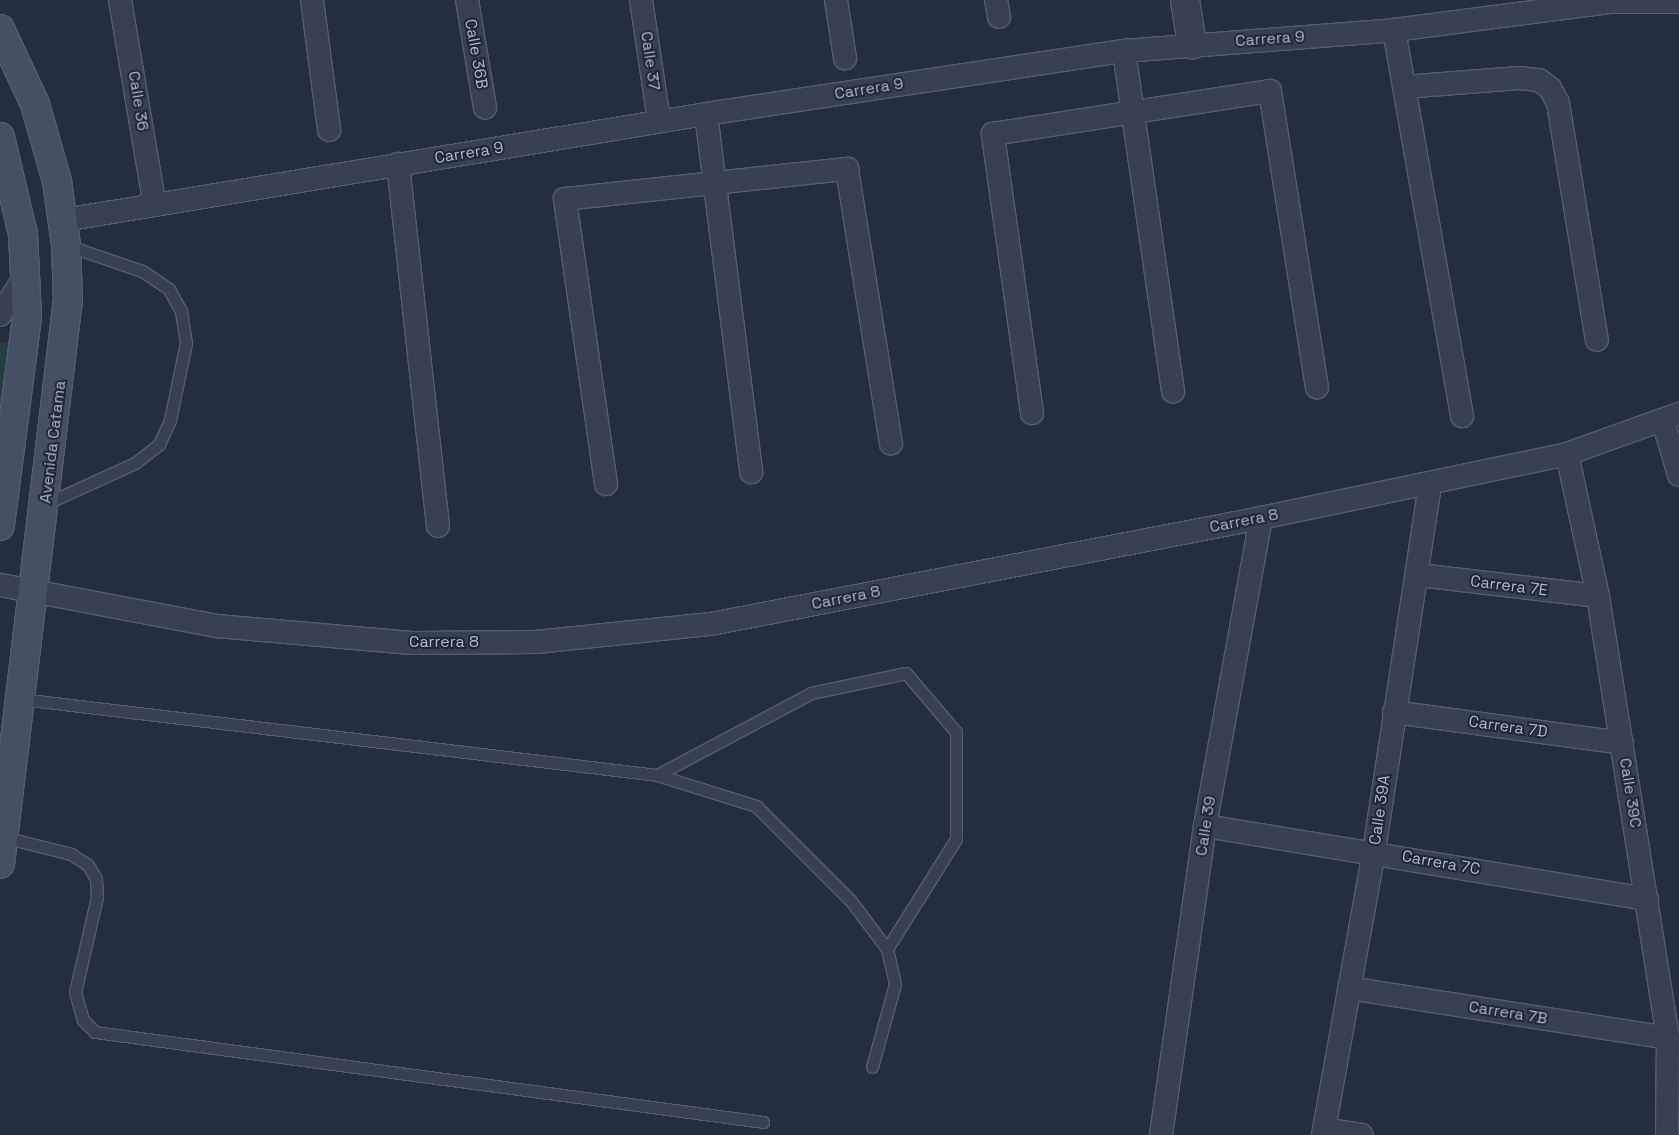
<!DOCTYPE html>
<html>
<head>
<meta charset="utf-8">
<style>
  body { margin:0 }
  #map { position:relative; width:1679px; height:1135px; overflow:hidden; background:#232f3f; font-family:"Space Grotesk",sans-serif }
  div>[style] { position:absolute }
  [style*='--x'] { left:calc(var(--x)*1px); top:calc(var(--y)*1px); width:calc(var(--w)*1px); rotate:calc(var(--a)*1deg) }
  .green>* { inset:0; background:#263d40 }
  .roads { filter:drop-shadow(1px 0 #565f6d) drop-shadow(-1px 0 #565f6d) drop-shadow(0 1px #565f6d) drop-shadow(0 -1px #565f6d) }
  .service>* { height:11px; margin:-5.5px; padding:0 5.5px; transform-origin:5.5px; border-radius:5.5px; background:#38414f }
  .minor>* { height:22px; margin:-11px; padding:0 11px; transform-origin:11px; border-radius:11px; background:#38414f }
  .tertiary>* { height:28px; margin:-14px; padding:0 14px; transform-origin:14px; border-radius:14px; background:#38414f }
  .secondary>* { height:28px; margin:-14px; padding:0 14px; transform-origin:14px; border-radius:14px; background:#455062 }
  span { translate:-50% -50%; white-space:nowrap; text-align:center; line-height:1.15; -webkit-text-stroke:4px #1d2634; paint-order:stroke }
  .street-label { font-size:16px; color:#b4bcca }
</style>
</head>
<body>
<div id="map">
  <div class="green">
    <div style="clip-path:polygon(13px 342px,0 437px,0 343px)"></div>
  </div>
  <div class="roads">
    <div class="service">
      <div style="--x:45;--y:504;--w:99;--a:-24.5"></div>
      <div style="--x:135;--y:463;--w:31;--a:-38"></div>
      <div style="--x:159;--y:444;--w:26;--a:-65"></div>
      <div style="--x:170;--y:420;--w:79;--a:-78.3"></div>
      <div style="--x:186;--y:343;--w:32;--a:-99"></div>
      <div style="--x:181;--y:311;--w:25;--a:-119"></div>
      <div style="--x:169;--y:289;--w:32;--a:-146"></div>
      <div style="--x:142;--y:271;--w:80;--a:-161.1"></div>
      <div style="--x:21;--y:699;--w:641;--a:6.81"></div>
      <div style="--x:657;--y:775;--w:104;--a:17.4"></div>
      <div style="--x:756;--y:806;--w:134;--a:45"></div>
      <div style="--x:851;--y:901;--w:60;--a:53.1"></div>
      <div style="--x:887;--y:949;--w:36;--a:77"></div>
      <div style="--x:895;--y:984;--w:86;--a:105.5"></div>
      <div style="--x:657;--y:775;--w:174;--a:-28"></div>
      <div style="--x:811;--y:693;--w:97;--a:-11.9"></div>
      <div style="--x:906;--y:673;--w:77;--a:49.7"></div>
      <div style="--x:956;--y:732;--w:107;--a:90"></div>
      <div style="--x:956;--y:839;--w:130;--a:122.1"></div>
      <div style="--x:3;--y:837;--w:70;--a:14"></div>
      <div style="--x:71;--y:854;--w:20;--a:33"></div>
      <div style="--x:88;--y:865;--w:16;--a:60"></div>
      <div style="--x:96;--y:879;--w:18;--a:87"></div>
      <div style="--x:97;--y:897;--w:98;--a:103"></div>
      <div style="--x:75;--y:992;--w:29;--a:74"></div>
      <div style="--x:83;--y:1020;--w:17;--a:45"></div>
      <div style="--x:95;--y:1032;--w:674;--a:7.67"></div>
    </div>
    <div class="minor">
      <div style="--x:120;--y:0;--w:205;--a:80.4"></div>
      <div style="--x:312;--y:0;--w:131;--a:82.5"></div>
      <div style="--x:467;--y:0;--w:109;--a:80.5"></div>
      <div style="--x:641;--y:0;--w:122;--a:81.5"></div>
      <div style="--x:836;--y:0;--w:59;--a:81.2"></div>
      <div style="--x:996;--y:0;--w:17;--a:80"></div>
      <div style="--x:1394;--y:30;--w:392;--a:80"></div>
      <div style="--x:1124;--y:51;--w:344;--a:81.8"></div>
      <div style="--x:1404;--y:87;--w:115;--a:-4.5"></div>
      <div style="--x:1519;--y:78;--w:20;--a:6"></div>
      <div style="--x:1539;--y:80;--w:14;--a:36"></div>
      <div style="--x:1550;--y:88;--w:17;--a:62"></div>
      <div style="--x:1558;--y:103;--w:240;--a:80.7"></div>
      <div style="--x:706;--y:114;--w:361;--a:82.8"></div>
      <div style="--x:398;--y:164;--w:364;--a:83.7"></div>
      <div style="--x:64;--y:220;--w:651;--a:-9.38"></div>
      <div style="--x:706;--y:114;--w:423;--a:-8.6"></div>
      <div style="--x:1124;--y:51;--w:271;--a:-4.4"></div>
      <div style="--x:1394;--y:30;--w:219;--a:-7.4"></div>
      <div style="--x:1611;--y:2;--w:68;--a:0"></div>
      <div style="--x:0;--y:315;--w:48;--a:-57"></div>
      <div style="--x:1032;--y:413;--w:282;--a:-98"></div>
      <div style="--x:993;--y:134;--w:280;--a:-8.8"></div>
      <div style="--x:1270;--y:91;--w:300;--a:81"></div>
      <div style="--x:1663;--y:421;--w:56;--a:73.5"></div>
      <div style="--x:1567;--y:454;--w:145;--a:77.7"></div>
      <div style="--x:1598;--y:596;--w:448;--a:81"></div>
      <div style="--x:1668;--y:1038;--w:97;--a:90.6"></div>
      <div style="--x:606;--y:484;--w:288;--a:-98.2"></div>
      <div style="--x:565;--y:199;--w:284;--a:-6.1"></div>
      <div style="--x:847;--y:169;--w:278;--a:80.9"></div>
      <div style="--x:1419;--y:575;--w:180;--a:6.7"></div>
      <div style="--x:0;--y:585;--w:221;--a:10.7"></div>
      <div style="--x:217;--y:626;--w:195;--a:5"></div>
      <div style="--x:411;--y:643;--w:125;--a:-0.5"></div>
      <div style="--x:536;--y:642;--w:176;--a:-5.9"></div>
      <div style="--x:711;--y:624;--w:560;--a:-10.91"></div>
      <div style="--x:1261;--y:518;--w:313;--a:-11.8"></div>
      <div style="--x:1567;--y:454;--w:119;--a:-19.7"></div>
      <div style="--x:1394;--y:712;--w:230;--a:7.7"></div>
      <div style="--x:1205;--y:826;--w:448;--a:9.4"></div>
      <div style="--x:1349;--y:988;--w:323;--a:8.9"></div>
      <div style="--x:1324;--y:1129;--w:38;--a:9"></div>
      <div style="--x:1161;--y:1135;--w:312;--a:-81.9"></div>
      <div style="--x:1205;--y:826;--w:313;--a:-79.7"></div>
      <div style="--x:1323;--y:1135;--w:289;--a:-79.8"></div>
      <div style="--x:1374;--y:851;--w:371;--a:-81.3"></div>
    </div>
    <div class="tertiary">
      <div style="--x:1185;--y:0;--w:45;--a:81"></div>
    </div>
    <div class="secondary">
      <div style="--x:0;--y:29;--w:83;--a:65"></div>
      <div style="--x:35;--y:104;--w:80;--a:74.1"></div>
      <div style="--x:57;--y:181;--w:65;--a:82"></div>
      <div style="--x:66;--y:245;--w:54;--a:87.9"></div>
      <div style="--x:68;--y:299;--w:569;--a:96.86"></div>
      <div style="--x:0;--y:137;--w:100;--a:76.7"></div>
      <div style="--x:23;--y:234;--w:83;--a:87.2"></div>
      <div style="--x:27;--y:317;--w:211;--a:97.4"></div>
    </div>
  </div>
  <div class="street-label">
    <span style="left:1270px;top:39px;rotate:-4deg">Carrera 9</span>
    <span style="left:476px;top:54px;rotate:80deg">Calle 36B</span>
    <span style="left:650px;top:61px;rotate:82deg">Calle 37</span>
    <span style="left:869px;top:89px;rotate:-9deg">Carrera 9</span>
    <span style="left:138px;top:101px;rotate:81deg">Calle 36</span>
    <span style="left:469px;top:153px;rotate:-9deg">Carrera 9</span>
    <span style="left:53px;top:442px;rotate:-83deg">Avenida Catama</span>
    <span style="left:1244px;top:521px;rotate:-11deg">Carrera 8</span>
    <span style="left:1509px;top:586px;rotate:7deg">Carrera 7E</span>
    <span style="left:846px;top:598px;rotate:-11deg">Carrera 8</span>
    <span style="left:444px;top:642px">Carrera 8</span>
    <span style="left:1508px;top:727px;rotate:8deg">Carrera 7D</span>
    <span style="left:1630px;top:793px;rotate:81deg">Calle 39C</span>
    <span style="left:1380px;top:810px;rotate:-82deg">Calle 39A</span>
    <span style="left:1206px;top:826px;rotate:-81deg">Calle 39</span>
    <span style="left:1441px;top:863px;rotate:10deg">Carrera 7C</span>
    <span style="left:1508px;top:1013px;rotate:9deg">Carrera 7B</span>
  </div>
</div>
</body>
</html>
